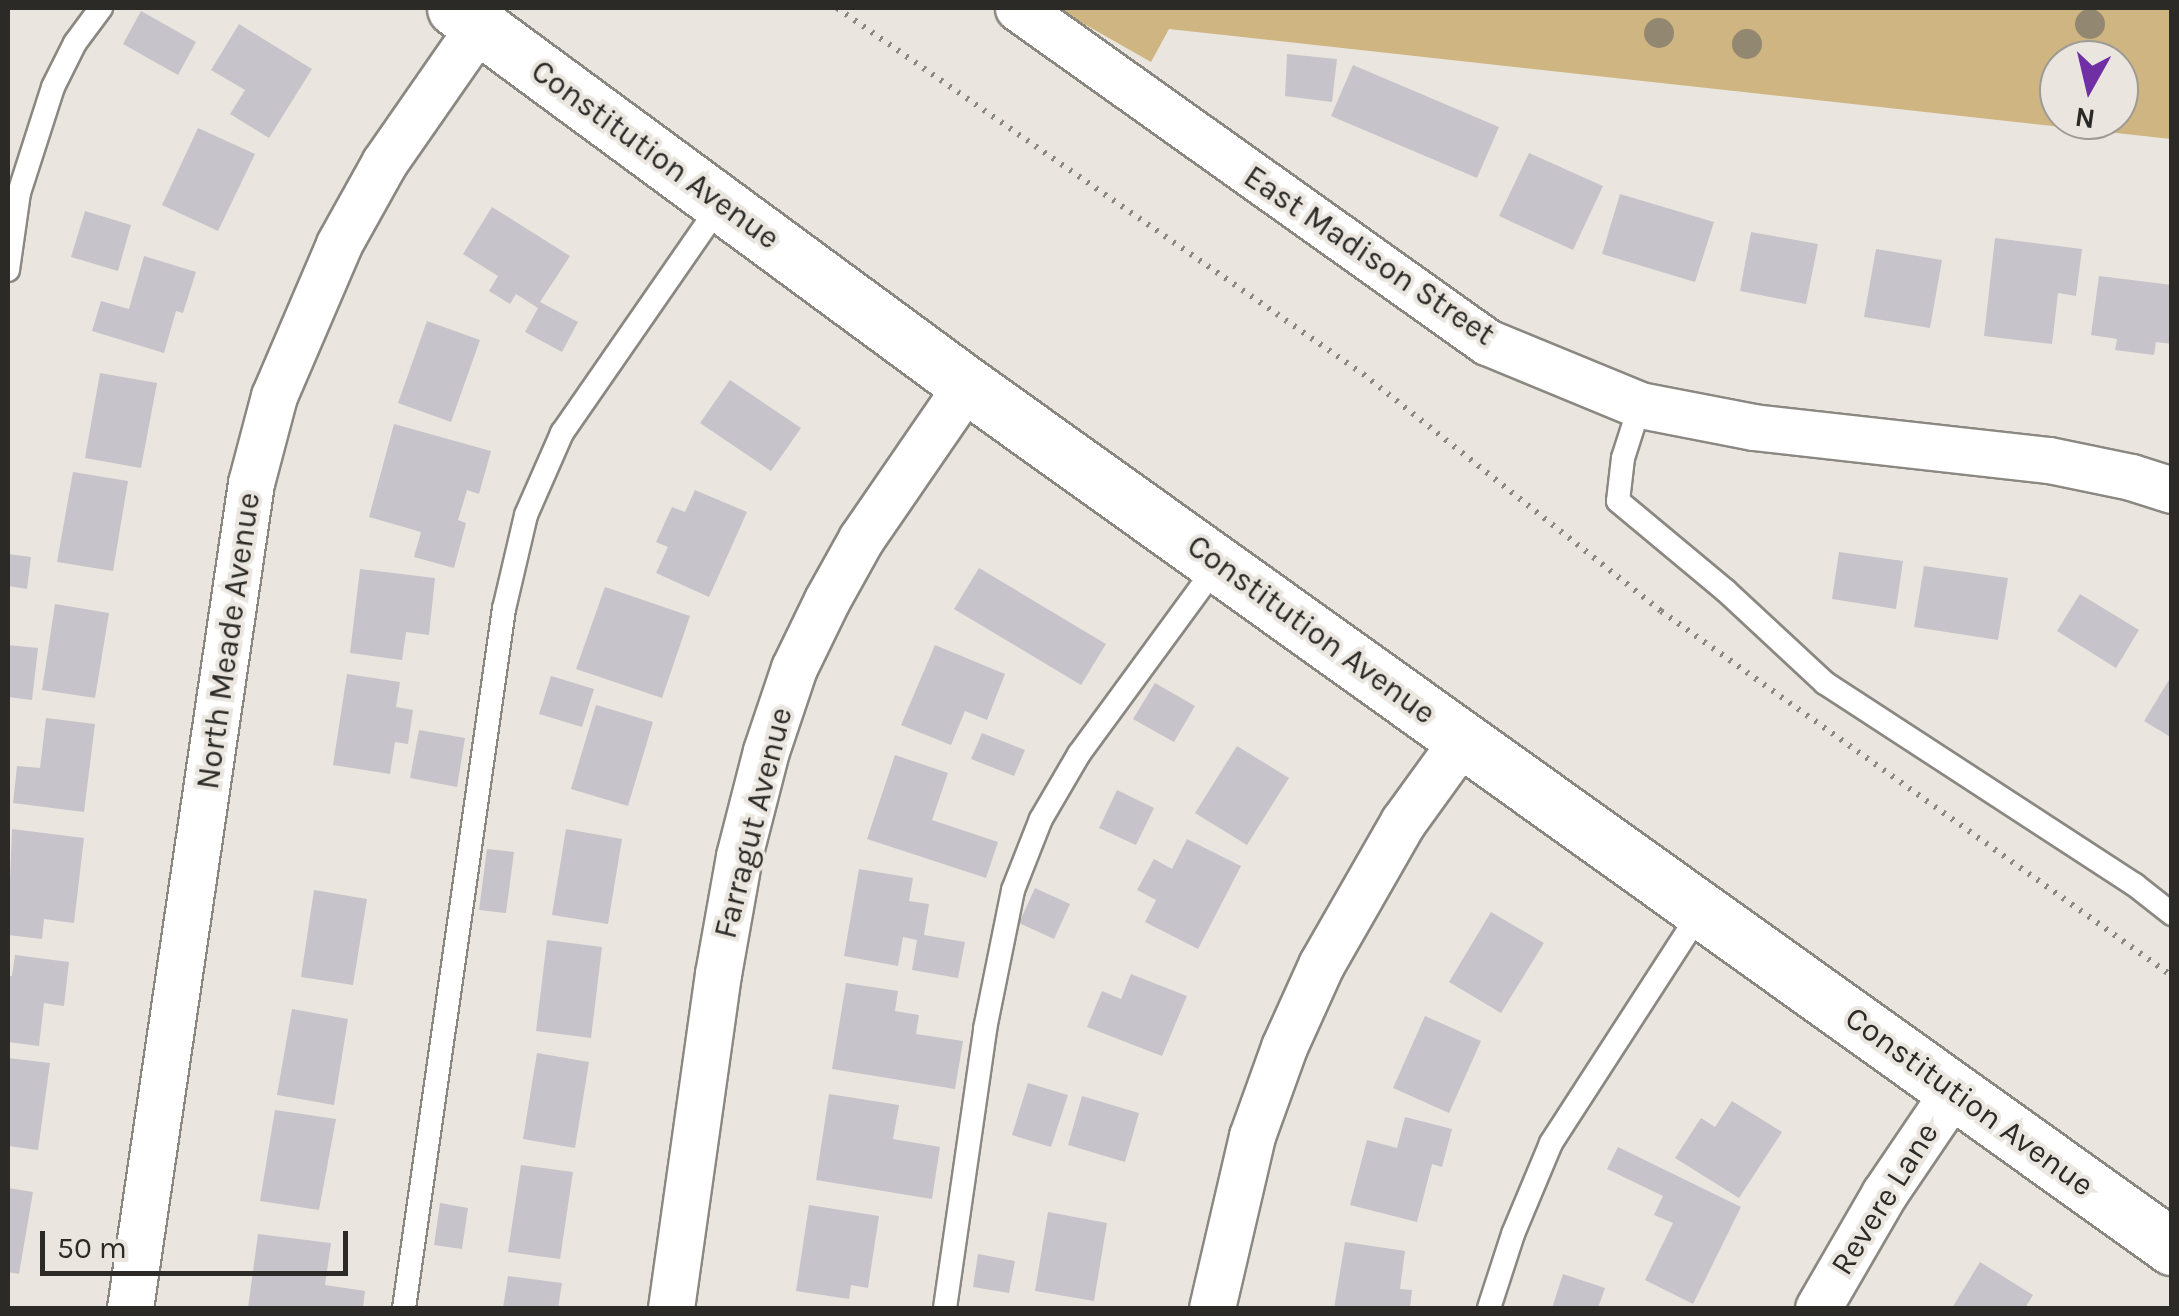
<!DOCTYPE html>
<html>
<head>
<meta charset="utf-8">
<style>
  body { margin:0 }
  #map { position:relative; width:2179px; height:1316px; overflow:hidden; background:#eae6df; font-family:Karla,sans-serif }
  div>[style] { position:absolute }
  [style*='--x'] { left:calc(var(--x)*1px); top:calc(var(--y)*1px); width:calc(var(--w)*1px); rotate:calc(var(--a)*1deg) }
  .green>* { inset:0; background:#ceb581 }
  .building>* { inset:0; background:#c6c3ca }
  .path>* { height:6px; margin-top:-3px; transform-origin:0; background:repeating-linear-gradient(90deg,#8a8883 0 2.5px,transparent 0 10.5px) }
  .roads { filter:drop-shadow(2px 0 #8b8882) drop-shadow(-2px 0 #8b8882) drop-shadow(0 2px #8b8882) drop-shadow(0 -2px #8b8882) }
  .lane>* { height:22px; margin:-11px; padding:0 11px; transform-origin:11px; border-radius:11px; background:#fff }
  .street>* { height:45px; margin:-22.5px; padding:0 22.5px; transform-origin:22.5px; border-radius:22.5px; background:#fff }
  .secondary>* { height:55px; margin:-27.5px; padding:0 27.5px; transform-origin:27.5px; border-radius:27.5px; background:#fff }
  .trees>* { width:30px; height:30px; margin:-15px; border-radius:50%; background:#928872 }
  span { translate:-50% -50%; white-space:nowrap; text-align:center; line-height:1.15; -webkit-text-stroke:8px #eae6df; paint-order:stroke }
  .street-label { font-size:32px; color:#2b2a27 }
  .frame { position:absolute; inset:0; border:10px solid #2b2a27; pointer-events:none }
  .north { position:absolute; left:2039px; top:40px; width:100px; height:100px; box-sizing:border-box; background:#eae6df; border:2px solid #9e9b95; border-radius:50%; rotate:188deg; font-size:28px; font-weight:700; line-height:40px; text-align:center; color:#2b2a27 }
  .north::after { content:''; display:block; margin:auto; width:35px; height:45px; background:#712fa4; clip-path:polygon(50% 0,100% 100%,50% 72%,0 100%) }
  .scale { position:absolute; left:40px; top:1231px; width:308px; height:45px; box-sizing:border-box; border:5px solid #2b2a27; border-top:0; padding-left:12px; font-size:30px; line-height:35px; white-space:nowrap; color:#2b2a27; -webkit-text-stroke:8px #eae6df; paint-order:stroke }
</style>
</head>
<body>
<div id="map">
  <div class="green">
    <div style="clip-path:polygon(evenodd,1056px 8px,2171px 8px,2171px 139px,1169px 29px,1151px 62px,1056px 8px,2059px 60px,2119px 60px,2119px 120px,2059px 120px,2059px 60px)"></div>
  </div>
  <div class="building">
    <div style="clip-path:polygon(141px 11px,196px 42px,178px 75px,123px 44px)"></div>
    <div style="clip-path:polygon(239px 24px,312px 69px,269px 138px,230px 114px,245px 90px,211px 70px)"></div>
    <div style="clip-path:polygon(1287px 54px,1337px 59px,1332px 102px,1285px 96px)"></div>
    <div style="clip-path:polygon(1353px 65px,1499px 127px,1477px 178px,1331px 116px)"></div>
    <div style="clip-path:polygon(198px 128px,255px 154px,218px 231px,162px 205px)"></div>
    <div style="clip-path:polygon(1529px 153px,1603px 186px,1573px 250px,1499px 216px)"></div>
    <div style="clip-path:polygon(1620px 194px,1714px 222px,1695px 282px,1602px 254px)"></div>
    <div style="clip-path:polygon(492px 207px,570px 256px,540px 302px,578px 322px,562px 352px,525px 332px,538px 308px,516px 294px,510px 304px,489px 291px,498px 276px,463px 254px)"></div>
    <div style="clip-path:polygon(85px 211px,131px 225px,118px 271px,71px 257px)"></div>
    <div style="clip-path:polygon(1751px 232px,1818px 244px,1806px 304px,1740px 291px)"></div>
    <div style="clip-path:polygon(1995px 238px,2082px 249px,2076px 296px,2058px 293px,2052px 344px,1984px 336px)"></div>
    <div style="clip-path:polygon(1876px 249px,1942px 260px,1930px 328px,1864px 317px)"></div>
    <div style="clip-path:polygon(144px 256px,196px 272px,183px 313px,176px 311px,164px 353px,92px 331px,101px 301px,129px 309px)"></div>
    <div style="clip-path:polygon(2099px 276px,2172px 285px,2172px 344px,2156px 342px,2154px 355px,2115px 350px,2117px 339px,2091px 335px)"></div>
    <div style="clip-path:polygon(427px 321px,480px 340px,451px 422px,398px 403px)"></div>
    <div style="clip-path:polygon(100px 373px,157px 383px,141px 468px,85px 458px)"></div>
    <div style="clip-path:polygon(730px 380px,801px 428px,771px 471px,700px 423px)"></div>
    <div style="clip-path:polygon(394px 424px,491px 451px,479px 494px,467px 490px,458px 520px,466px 523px,454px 568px,414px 557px,421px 532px,369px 517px)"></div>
    <div style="clip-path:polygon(73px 472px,128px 481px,113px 571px,57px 562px)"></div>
    <div style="clip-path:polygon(695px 490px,747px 512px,709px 597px,656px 573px,668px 547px,656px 542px,672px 507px,685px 512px)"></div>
    <div style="clip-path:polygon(1839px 552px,1903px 561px,1896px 609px,1832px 599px)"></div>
    <div style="clip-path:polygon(8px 554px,31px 557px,27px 589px,8px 586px)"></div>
    <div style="clip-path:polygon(1924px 566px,2008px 578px,1998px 640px,1914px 627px)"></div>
    <div style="clip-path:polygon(979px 568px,1106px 644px,1081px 685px,954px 609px)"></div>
    <div style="clip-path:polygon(360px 569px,435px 578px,429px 635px,406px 632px,402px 660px,350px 653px)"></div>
    <div style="clip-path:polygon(605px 587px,690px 616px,662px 698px,576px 669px)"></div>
    <div style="clip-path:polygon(2080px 594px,2139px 630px,2116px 668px,2057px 631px)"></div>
    <div style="clip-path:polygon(55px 604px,109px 613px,95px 698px,42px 690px)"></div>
    <div style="clip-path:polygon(8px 645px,38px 648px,32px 700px,8px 697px)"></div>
    <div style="clip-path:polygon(935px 645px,1005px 674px,987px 720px,965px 711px,951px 745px,901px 725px)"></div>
    <div style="clip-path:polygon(347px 674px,400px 682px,396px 707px,413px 710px,408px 744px,395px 742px,390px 774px,333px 765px)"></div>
    <div style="clip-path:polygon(2172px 675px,2172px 738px,2144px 721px)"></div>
    <div style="clip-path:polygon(551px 676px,594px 689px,582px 727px,539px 714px)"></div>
    <div style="clip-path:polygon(1155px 683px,1195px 706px,1174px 742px,1133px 719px)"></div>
    <div style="clip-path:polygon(596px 705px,653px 722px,628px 806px,571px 789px)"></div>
    <div style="clip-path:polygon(46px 718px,95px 724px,84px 812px,13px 803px,17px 766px,40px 768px)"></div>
    <div style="clip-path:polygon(419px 730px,465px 738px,457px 787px,410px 778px)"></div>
    <div style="clip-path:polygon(982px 733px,1025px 750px,1014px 776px,971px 759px)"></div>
    <div style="clip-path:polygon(1237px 746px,1289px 778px,1247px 845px,1195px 813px)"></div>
    <div style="clip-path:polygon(895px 755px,948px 773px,932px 820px,998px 842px,986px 878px,867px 839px)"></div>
    <div style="clip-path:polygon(1117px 790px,1154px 808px,1136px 845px,1099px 828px)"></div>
    <div style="clip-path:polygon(12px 829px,84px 838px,74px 923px,44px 919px,42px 939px,8px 935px)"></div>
    <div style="clip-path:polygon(566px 829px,622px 839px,608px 924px,552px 915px)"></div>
    <div style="clip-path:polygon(1187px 839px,1241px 866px,1198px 949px,1145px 922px,1156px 900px,1137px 890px,1154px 859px,1172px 869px)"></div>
    <div style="clip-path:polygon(487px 849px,514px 852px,506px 913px,479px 910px)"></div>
    <div style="clip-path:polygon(859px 869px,913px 878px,909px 901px,929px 904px,924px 935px,965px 942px,958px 978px,912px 970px,917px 940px,903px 937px,898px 966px,844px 956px)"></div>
    <div style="clip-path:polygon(1035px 888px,1070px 904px,1054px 939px,1019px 923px)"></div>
    <div style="clip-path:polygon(314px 890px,367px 899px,353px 985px,301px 977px)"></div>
    <div style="clip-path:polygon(1491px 912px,1544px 943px,1501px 1013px,1449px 982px)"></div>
    <div style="clip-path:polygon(547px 940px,602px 947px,591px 1038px,536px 1031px)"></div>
    <div style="clip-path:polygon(15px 955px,69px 962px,64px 1006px,44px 1003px,39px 1046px,8px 1042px,8px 976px,12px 976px)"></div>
    <div style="clip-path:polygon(1131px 974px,1187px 996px,1162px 1056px,1087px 1027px,1102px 991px,1121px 999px)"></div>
    <div style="clip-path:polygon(846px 983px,898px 991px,895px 1011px,919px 1015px,916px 1034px,963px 1041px,955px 1089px,832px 1069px)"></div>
    <div style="clip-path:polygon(292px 1009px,348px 1019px,334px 1105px,277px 1095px)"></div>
    <div style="clip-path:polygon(1425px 1016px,1481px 1041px,1449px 1113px,1393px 1088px)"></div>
    <div style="clip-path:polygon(537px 1053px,589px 1062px,575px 1148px,523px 1139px)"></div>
    <div style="clip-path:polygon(8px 1058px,50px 1063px,38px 1150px,8px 1146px)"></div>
    <div style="clip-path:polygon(1028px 1083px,1068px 1095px,1051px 1147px,1012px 1135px)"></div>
    <div style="clip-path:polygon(829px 1094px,899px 1105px,893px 1139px,940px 1147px,932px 1199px,816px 1180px)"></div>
    <div style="clip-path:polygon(1082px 1096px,1139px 1113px,1125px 1162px,1068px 1145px)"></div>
    <div style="clip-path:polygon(1732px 1101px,1782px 1132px,1739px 1198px,1675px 1158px,1701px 1118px,1715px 1127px)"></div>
    <div style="clip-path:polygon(275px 1110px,336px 1119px,319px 1210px,260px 1201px)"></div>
    <div style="clip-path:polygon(1405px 1117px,1452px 1129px,1442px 1167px,1432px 1164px,1417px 1222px,1350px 1205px,1367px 1140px,1397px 1148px)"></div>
    <div style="clip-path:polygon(1618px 1147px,1741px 1207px,1693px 1304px,1645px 1280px,1673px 1223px,1654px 1215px,1663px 1196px,1607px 1169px)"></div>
    <div style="clip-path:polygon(521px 1165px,573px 1172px,560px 1259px,508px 1252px)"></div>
    <div style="clip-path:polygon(8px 1188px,33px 1192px,19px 1274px,8px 1272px)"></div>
    <div style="clip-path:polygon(440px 1203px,468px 1208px,462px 1249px,434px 1245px)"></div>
    <div style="clip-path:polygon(809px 1205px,879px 1216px,868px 1288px,851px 1285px,849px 1299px,796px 1291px)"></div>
    <div style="clip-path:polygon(1048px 1212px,1107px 1223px,1094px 1301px,1035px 1291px)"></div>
    <div style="clip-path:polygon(258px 1234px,331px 1243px,325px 1285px,365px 1291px,363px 1308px,248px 1308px)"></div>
    <div style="clip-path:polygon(1345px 1242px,1405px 1251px,1400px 1289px,1412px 1290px,1410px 1308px,1334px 1308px)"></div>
    <div style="clip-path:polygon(978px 1254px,1015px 1261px,1009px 1293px,973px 1287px)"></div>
    <div style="clip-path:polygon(1980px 1262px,2033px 1295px,2025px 1308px,1952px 1308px)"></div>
    <div style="clip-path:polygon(1563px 1274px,1605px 1288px,1598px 1308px,1552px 1308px)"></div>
    <div style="clip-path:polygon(508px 1276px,562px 1283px,558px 1308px,503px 1308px)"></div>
  </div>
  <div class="path">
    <div style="--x:837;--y:8;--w:641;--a:34.83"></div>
    <div style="--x:1363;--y:374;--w:381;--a:38.5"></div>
    <div style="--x:1661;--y:611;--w:628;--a:35.54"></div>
  </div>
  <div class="roads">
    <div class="lane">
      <div style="--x:8;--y:270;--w:78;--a:-81.9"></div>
      <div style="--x:19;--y:193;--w:111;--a:-72.2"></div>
      <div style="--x:53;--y:87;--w:49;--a:-63.4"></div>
      <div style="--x:75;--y:43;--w:44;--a:-53.4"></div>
      <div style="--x:1640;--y:405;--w:56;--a:107.8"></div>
      <div style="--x:1623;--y:458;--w:43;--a:96.6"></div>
      <div style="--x:1618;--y:501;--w:141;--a:39.8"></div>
      <div style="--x:1726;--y:591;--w:135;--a:42.9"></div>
      <div style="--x:1825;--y:683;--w:370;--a:33.1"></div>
      <div style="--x:2135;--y:885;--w:47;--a:38.1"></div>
      <div style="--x:404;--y:1308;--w:706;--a:-81.86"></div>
      <div style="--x:504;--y:609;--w:97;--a:-76.8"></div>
      <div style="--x:526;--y:515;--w:90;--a:-66.3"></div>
      <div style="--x:562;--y:433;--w:280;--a:-55.3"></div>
      <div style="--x:945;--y:1308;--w:282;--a:-81.8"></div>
      <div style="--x:985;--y:1029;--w:142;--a:-78.6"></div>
      <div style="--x:1013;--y:890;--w:76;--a:-68.5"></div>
      <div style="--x:1041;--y:819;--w:75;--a:-59.7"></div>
      <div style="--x:1079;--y:754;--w:235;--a:-53.8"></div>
      <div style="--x:1489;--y:1308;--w:78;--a:-72"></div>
      <div style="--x:1513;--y:1234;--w:99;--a:-67.3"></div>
      <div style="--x:1551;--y:1143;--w:278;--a:-57.1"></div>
    </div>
    <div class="street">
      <div style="--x:1018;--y:8;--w:576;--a:35.46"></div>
      <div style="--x:1487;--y:342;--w:165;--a:22.4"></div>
      <div style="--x:1640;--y:405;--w:115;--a:11"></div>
      <div style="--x:1753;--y:427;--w:298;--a:6.4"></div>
      <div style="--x:2049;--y:460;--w:84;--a:11.7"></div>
      <div style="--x:2131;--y:477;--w:43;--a:17.6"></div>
      <div style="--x:130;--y:1308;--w:834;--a:-81.66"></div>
      <div style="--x:251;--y:483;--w:90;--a:-75.2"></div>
      <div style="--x:274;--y:396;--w:165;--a:-66.8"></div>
      <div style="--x:339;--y:244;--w:93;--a:-60.9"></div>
      <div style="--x:384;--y:163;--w:168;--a:-55.2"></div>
      <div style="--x:671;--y:1308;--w:337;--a:-82"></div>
      <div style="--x:718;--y:974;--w:120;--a:-79.9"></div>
      <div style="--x:739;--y:856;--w:108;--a:-75.6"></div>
      <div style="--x:766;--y:751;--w:88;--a:-71.4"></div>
      <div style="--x:794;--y:668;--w:76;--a:-64.1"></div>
      <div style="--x:827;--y:600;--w:70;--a:-60.9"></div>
      <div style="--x:861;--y:539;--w:187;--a:-55.5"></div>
      <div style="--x:1212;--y:1308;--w:177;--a:-76.9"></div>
      <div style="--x:1252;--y:1136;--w:95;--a:-70.2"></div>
      <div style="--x:1284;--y:1047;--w:90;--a:-65.7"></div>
      <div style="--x:1321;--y:965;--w:165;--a:-60.2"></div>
      <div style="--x:1403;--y:822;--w:102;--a:-54.1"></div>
      <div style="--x:1818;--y:1308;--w:132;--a:-59.9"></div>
      <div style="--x:1884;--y:1194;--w:123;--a:-55.9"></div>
    </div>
    <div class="secondary">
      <div style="--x:455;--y:8;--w:636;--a:36.37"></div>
      <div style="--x:967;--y:385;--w:1482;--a:35.58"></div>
    </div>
  </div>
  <div class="trees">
    <div style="left:2090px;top:24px"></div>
    <div style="left:1659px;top:33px"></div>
    <div style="left:1747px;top:44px"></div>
  </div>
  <div class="street-label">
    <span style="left:655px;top:155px;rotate:36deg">Constitution Avenue</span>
    <span style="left:1369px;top:256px;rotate:34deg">East Madison Street</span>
    <span style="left:1311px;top:630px;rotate:36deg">Constitution Avenue</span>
    <span style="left:229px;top:641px;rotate:-82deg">North Meade Avenue</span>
    <span style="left:754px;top:823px;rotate:-76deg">Farragut Avenue</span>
    <span style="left:1969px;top:1102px;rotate:36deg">Constitution Avenue</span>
    <span style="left:1885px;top:1199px;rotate:-58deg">Revere Lane</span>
  </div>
  <div class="frame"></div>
  <div class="north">N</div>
  <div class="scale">50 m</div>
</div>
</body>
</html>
